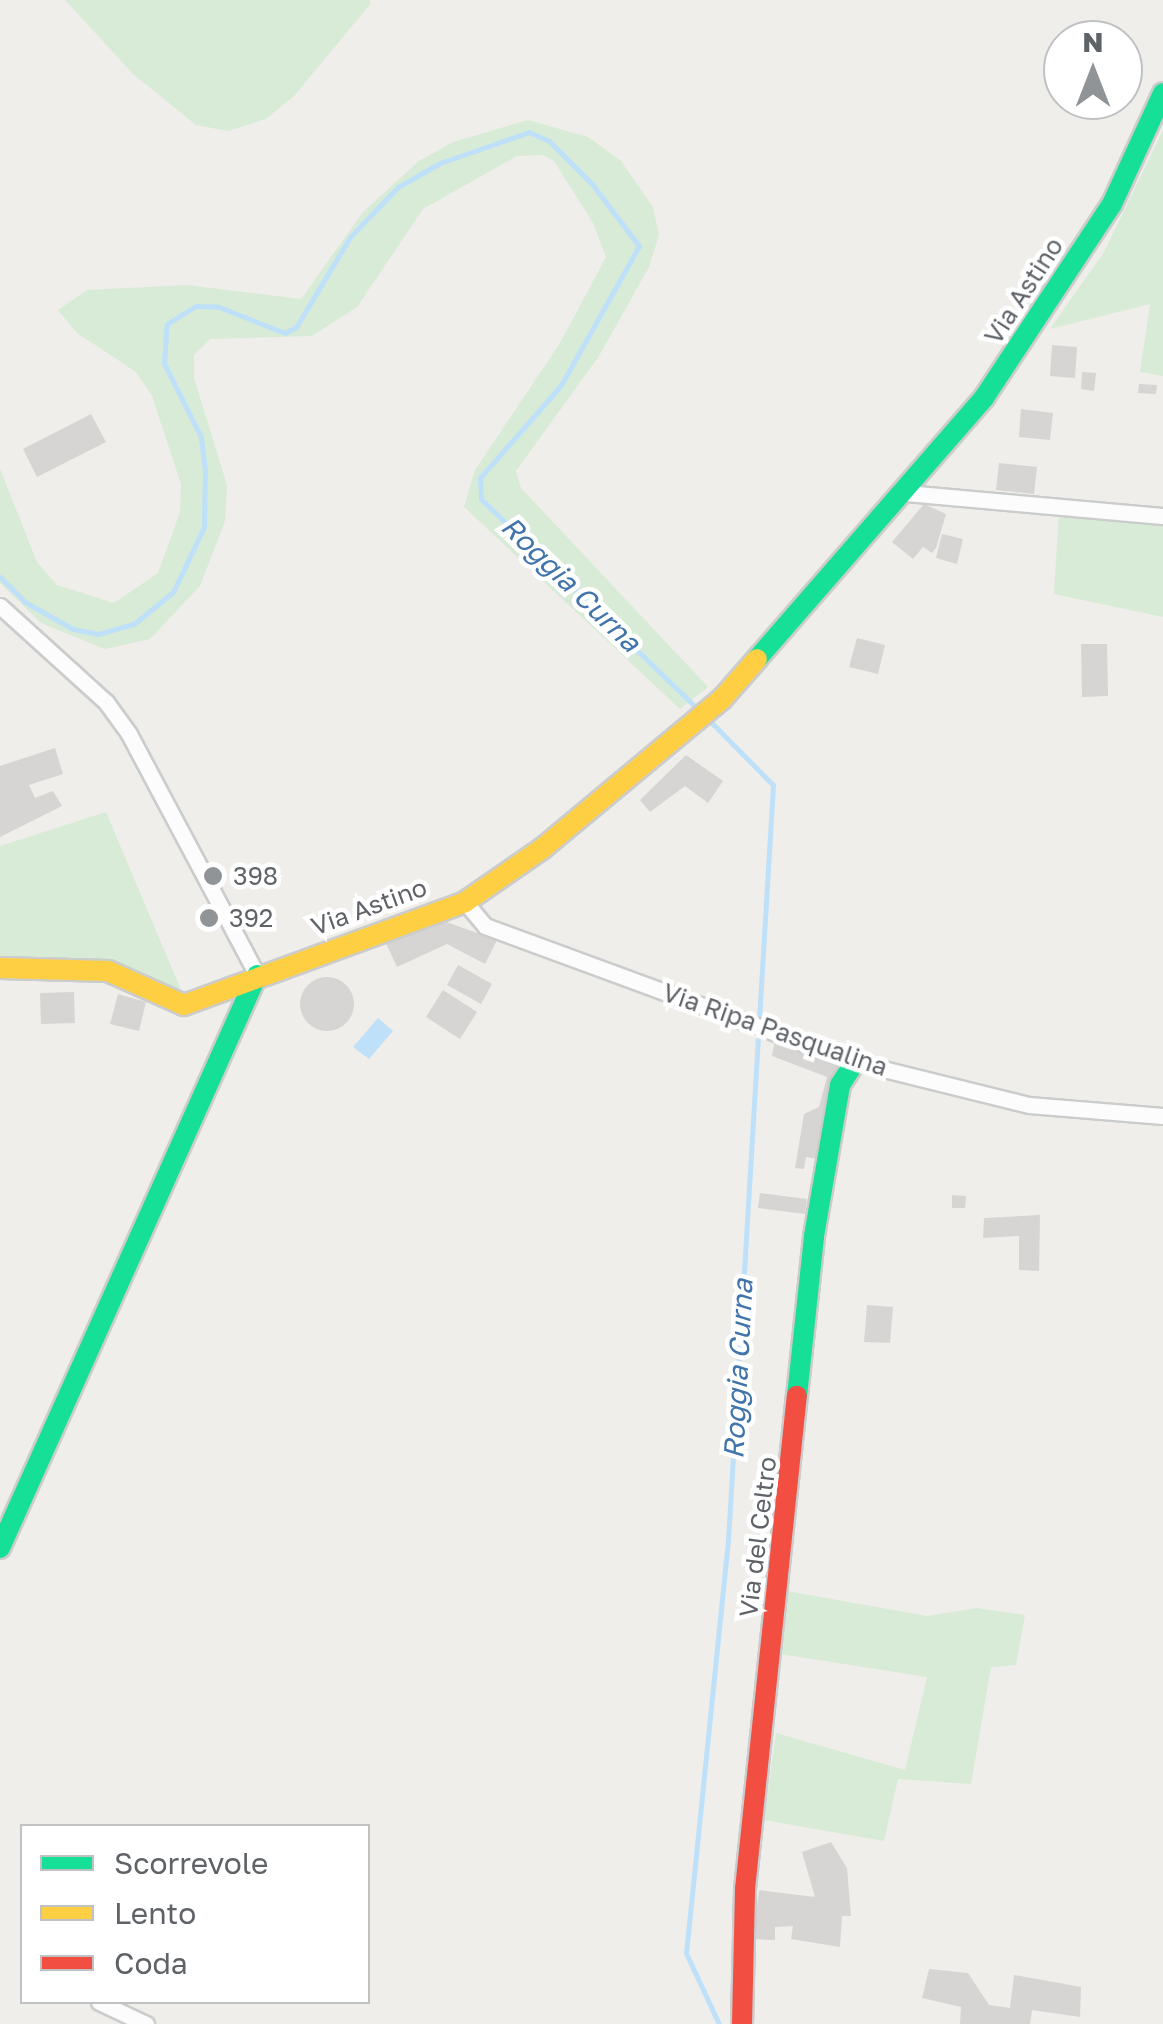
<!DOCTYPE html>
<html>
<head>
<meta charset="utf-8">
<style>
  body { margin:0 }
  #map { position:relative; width:1163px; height:2024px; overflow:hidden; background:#efeeea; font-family:"Golos Text",sans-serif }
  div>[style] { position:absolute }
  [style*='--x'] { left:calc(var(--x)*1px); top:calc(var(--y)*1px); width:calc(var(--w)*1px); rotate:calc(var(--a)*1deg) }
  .green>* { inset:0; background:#d8ebd6 }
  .water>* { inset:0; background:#bfe0f9 }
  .stream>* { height:5px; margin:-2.5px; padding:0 2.5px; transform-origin:2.5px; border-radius:2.5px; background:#bfe0f9 }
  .building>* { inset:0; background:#d6d5d3 }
  .round { border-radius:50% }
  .roads { filter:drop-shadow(2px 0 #cbcccc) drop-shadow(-2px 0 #cbcccc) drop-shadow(0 2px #cbcccc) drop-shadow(0 -2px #cbcccc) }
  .street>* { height:15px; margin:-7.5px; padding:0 7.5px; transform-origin:7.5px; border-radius:7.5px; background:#fdfcfc }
  .fast>* { height:20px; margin:-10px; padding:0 10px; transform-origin:10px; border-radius:10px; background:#16e098 }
  .slow>* { height:20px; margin:-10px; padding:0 10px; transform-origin:10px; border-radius:10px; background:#ffcf43 }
  .jam>* { height:20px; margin:-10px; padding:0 10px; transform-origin:10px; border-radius:10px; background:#f24e42 }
  .dots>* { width:28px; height:28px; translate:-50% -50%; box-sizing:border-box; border:5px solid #fff; border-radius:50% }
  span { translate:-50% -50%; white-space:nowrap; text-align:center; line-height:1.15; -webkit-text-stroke:9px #fff; paint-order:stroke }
  .street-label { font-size:25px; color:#5f6368 }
  .poi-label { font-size:25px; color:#5f6368 }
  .left { translate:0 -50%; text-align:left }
  .water-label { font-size:28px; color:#4174aa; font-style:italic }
  .legend { position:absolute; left:20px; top:1824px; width:350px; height:180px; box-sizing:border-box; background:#fff; border:2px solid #bfc1c3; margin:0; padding:12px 18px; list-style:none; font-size:30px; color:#5f6368 }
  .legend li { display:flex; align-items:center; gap:20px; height:50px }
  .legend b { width:50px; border:2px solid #bfc1c3 }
  .north { position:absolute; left:1043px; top:20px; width:100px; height:100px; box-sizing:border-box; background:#fff; border:2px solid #bfc1c3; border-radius:50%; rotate:0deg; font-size:28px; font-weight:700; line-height:40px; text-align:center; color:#5f6368 }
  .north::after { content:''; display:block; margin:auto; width:35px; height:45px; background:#919496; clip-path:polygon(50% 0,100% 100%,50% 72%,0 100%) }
</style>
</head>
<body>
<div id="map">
  <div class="green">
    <div style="clip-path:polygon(65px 0,369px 0,371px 3px,294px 96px,266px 119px,228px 131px,196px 125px,133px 74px)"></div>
    <div style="clip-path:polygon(528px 120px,588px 137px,621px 161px,653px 207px,659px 235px,649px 267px,599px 356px,516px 471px,521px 488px,708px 687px,680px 709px,464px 507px,475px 470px,560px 343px,606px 257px,593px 223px,554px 161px,542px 155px,517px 156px,423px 209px,357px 307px,312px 336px,210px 339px,194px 355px,194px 378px,227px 485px,225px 521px,200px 586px,150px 639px,105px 649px,41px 623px,0 583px,0 469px,37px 562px,57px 585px,114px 603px,158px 573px,180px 512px,181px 484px,152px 396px,136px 372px,77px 333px,58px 310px,87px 290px,187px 285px,301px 299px,363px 212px,419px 161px,453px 142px)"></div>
    <div style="clip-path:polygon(1163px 130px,1163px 376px,1140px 372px,1150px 304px,1050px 329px,1104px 252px)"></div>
    <div style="clip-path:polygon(1059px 510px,1163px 516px,1163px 617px,1054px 594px)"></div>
    <div style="clip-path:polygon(106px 812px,184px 997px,118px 964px,0 961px,0 846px)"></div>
    <div style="clip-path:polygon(787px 1591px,927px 1616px,977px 1608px,1025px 1615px,1016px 1665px,991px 1667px,971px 1784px,898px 1779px,884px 1841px,764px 1820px,776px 1733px,905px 1770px,927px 1677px,780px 1654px)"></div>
  </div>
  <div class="water">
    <div style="clip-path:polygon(378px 1018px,393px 1031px,369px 1059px,353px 1047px)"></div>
  </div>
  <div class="stream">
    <div style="--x:0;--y:577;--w:35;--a:45"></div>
    <div style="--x:25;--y:602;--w:55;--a:29.4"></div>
    <div style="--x:73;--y:629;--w:25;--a:11"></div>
    <div style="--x:98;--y:634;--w:37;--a:-16"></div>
    <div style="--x:134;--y:624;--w:50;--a:-39.4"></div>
    <div style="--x:173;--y:592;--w:72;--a:-64.5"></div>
    <div style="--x:204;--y:527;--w:56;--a:-89"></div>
    <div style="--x:205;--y:471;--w:34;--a:-97"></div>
    <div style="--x:201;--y:437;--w:83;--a:-116.6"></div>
    <div style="--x:164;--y:363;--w:39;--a:-86"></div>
    <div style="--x:167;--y:324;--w:34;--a:-32"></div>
    <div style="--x:196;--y:306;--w:23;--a:2"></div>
    <div style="--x:219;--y:307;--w:71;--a:21.5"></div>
    <div style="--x:285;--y:333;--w:13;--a:-29"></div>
    <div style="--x:296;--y:327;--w:105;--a:-59"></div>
    <div style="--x:350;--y:237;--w:69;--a:-46.2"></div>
    <div style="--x:398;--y:187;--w:48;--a:-29.7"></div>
    <div style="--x:440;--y:163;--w:94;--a:-19.2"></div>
    <div style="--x:529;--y:132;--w:22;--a:24"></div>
    <div style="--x:549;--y:141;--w:61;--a:45"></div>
    <div style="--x:592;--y:184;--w:78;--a:52.8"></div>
    <div style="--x:639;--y:246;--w:159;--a:119.3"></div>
    <div style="--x:561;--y:385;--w:123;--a:131.1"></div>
    <div style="--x:480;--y:478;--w:21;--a:87"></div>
    <div style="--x:481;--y:499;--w:306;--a:44.1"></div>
    <div style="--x:708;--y:719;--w:93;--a:45.4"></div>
    <div style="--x:773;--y:785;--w:756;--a:93.41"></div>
    <div style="--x:728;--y:1540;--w:415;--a:95.8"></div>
    <div style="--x:686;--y:1953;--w:78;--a:65.1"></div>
  </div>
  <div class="building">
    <div style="clip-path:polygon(1052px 345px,1077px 347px,1075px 378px,1050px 376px)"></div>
    <div style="clip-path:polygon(1082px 372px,1096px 373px,1094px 391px,1081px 389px)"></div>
    <div style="clip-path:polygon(1139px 384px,1157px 385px,1156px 394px,1138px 393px)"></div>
    <div style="clip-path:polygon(1021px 409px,1053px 413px,1050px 440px,1019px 437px)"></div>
    <div style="clip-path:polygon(91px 414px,106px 442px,37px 477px,23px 449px)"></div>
    <div style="clip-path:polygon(999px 463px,1037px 467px,1034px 494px,996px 490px)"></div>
    <div style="clip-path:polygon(924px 504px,946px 514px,936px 548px,932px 553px,923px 547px,913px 559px,892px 542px)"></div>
    <div style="clip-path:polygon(942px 534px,963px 539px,957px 564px,936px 558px)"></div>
    <div style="clip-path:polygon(857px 638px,885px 645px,878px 674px,849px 667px)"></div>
    <div style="clip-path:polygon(1081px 644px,1107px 644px,1108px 696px,1082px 697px)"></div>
    <div style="clip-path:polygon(55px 748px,63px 774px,29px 785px,35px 798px,53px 791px,62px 806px,0 837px,0 766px)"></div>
    <div style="clip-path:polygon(686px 755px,723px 781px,708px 803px,685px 786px,650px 812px,640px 800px)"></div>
    <div style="clip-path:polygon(435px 918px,497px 940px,485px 964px,447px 944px,397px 967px,385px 941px)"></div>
    <div style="clip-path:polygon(458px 965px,492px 984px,481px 1004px,447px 985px)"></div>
    <div class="round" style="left:300px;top:977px;width:54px;height:54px"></div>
    <div style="clip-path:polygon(443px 990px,477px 1012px,460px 1039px,426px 1017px)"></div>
    <div style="clip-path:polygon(74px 992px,75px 1023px,41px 1024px,40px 993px)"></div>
    <div style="clip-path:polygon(118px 994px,146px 1002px,139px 1031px,110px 1024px)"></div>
    <div style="clip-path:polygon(775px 1039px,843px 1062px,822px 1160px,806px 1157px,804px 1169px,795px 1168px,804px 1114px,819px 1107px,827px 1077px,772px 1056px)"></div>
    <div style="clip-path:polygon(760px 1193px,807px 1199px,805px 1214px,758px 1208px)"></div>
    <div style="clip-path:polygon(952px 1195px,966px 1196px,965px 1208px,952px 1208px)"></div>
    <div style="clip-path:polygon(1040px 1215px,1039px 1271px,1019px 1270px,1019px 1236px,983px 1238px,984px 1218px)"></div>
    <div style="clip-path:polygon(867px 1305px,893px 1307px,890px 1343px,864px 1342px)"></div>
    <div style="clip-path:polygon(831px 1842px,847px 1868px,851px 1916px,842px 1916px,840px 1947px,791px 1939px,793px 1926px,775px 1927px,775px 1940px,753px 1939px,759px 1890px,815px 1897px,802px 1852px)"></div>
    <div style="clip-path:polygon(929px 1969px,968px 1973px,989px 2005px,1010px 2008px,1014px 1975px,1081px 1987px,1080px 2017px,1032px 2010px,1030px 2024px,960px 2024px,961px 2007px,922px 1998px)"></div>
  </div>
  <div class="roads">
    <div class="street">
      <div style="--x:905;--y:493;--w:259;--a:5.1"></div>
      <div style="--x:0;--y:606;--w:143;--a:42.2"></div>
      <div style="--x:106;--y:702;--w:39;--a:54"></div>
      <div style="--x:129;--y:734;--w:273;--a:62"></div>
      <div style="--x:465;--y:902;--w:31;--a:50"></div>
      <div style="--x:485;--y:926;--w:394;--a:20.2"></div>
      <div style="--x:855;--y:1062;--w:179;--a:13.9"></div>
      <div style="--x:1029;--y:1105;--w:134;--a:4.7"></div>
      <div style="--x:99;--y:2002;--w:52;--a:25.1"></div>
    </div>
    <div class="fast">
      <div style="--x:757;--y:659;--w:346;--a:-49"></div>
      <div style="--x:984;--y:398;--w:232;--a:-56.6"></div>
      <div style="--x:1112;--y:204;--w:122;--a:-65.3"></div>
      <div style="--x:797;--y:1396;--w:161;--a:-83.9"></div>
      <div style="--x:814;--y:1236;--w:153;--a:-80.2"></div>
      <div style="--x:840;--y:1085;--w:27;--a:-57"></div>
      <div style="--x:0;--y:1548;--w:628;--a:-65.84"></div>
    </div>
    <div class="slow">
      <div style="--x:0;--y:968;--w:108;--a:1.6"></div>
      <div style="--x:108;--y:971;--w:83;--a:24.1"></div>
      <div style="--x:184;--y:1005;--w:299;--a:-20.1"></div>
      <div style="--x:465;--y:902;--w:95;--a:-34.7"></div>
      <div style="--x:543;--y:848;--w:233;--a:-39.8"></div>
      <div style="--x:722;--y:699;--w:53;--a:-48.8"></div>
    </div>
    <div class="jam">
      <div style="--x:742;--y:2024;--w:135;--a:-88.7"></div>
      <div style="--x:745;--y:1889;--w:496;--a:-84"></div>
    </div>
  </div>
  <div class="dots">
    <div style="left:213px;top:876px;background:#919496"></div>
    <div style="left:209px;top:918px;background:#919496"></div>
  </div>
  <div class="street-label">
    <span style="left:1024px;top:291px;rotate:-57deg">Via Astino</span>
    <span style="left:369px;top:907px;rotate:-20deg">Via Astino</span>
    <span style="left:775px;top:1030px;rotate:19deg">Via Ripa Pasqualina</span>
    <span style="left:758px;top:1537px;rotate:-83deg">Via del Celtro</span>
  </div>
  <div class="poi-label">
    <span class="left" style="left:233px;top:876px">398</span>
    <span class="left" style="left:229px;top:918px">392</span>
  </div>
  <div class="water-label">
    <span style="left:571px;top:584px;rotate:44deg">Roggia Curna</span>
    <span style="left:738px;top:1369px;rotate:-87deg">Roggia Curna</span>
  </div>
  <ul class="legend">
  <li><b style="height:12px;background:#16e098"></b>Scorrevole</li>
  <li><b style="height:12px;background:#ffcf43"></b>Lento</li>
  <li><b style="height:12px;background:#f24e42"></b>Coda</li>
  </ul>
  <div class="north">N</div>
</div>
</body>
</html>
